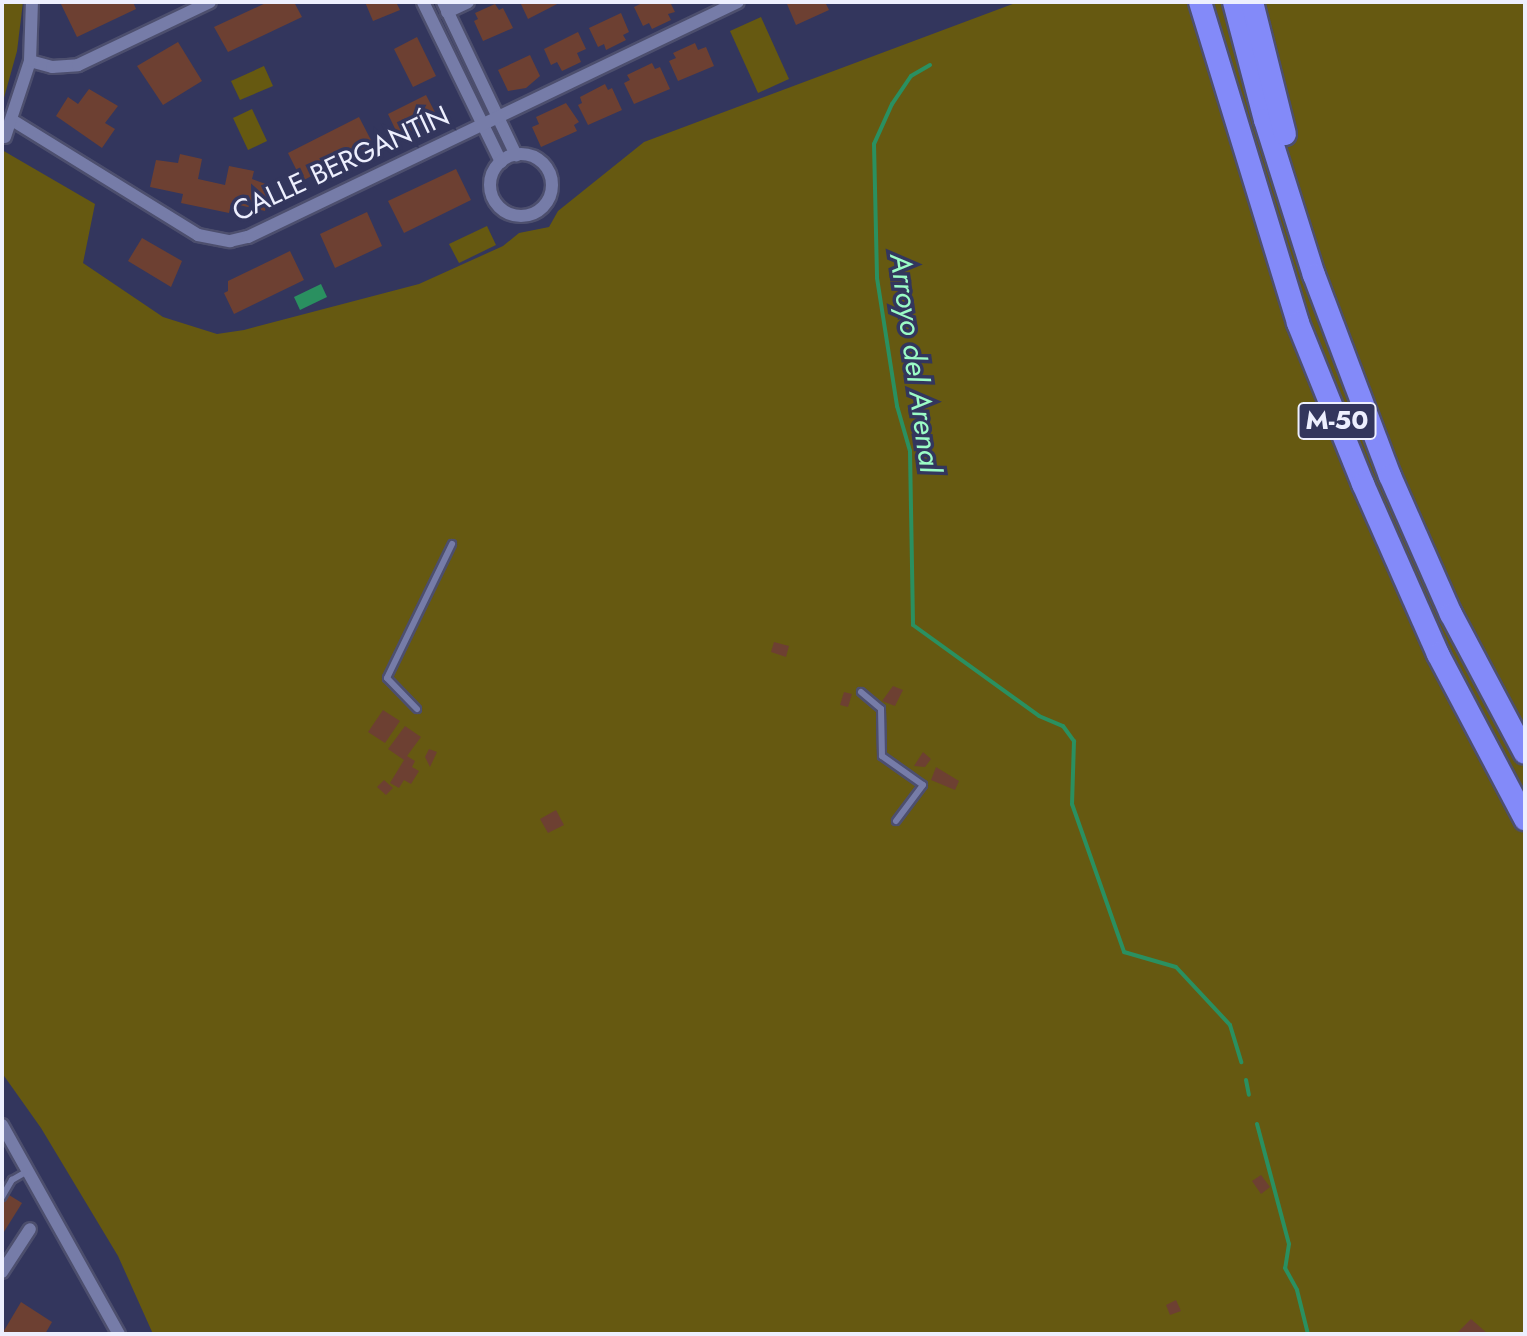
<!DOCTYPE html>
<html>
<head>
<meta charset="utf-8">
<style>
  body { margin:0 }
  #map { position:relative; width:1527px; height:1336px; overflow:hidden; background:#33365d; font-family:Jost,sans-serif }
  div>[style] { position:absolute }
  [style*='--x'] { left:calc(var(--x)*1px); top:calc(var(--y)*1px); width:calc(var(--w)*1px); rotate:calc(var(--a)*1deg) }
  .green>* { inset:0; background:#665911 }
  .water>* { inset:0; background:#2a9060 }
  .stream>* { height:4px; margin:-2px; padding:0 2px; transform-origin:2px; border-radius:2px; background:#2a9060 }
  .building>* { inset:0; background:#6d4032 }
  .roads { filter:drop-shadow(2px 0 #4d4f6e) drop-shadow(-2px 0 #4d4f6e) drop-shadow(0 2px #4d4f6e) drop-shadow(0 -2px #4d4f6e) }
  .lane>* { height:6px; margin:-3px; padding:0 3px; transform-origin:3px; border-radius:3px; background:#767ca8 }
  .street>* { height:12px; margin:-6px; padding:0 6px; transform-origin:6px; border-radius:6px; background:#767ca8 }
  .street>.ring { margin:-6px; padding:0; box-sizing:content-box; background:none; border:12px solid #767ca8; border-radius:50% }
  .highway>* { height:22px; margin:-11px; padding:0 11px; transform-origin:11px; border-radius:11px; background:#838af9 }
  span { translate:-50% -50%; white-space:nowrap; text-align:center; line-height:1.15; -webkit-text-stroke:7px #33365d; paint-order:stroke }
  .shield-label span { padding:2px 6px; background:#33365d; border:2px solid; border-radius:6px; -webkit-text-stroke-width:0 }
  .shield-label { font-size:26px; color:#edeffe; font-weight:700 }
  .street-label { font-size:28px; color:#edeffe }
  .water-label { font-size:30px; color:#9bfcc6; font-style:italic }
  .frame { position:absolute; inset:0; border:4px solid #edeffe; pointer-events:none }
</style>
</head>
<body>
<div id="map">
  <div class="green">
    <div style="clip-path:polygon(2px 2px,23px 2px,17px 51px,2px 105px)"></div>
    <div style="clip-path:polygon(1018px 2px,1525px 2px,1525px 1334px,153px 1334px,118px 1256px,41px 1128px,2px 1073px,2px 150px,95px 204px,83px 263px,163px 317px,217px 334px,244px 330px,419px 284px,503px 246px,519px 233px,549px 227px,558px 211px,644px 142px)"></div>
    <div style="clip-path:polygon(761px 17px,789px 79px,758px 93px,730px 31px)"></div>
    <div style="clip-path:polygon(264px 66px,273px 86px,240px 100px,231px 81px)"></div>
    <div style="clip-path:polygon(252px 109px,267px 141px,248px 150px,233px 118px)"></div>
    <div style="clip-path:polygon(487px 226px,496px 245px,459px 263px,449px 244px)"></div>
  </div>
  <div class="water">
    <div style="clip-path:polygon(321px 284px,327px 297px,300px 310px,294px 297px)"></div>
  </div>
  <div class="stream">
    <div style="--x:930;--y:65;--w:22;--a:150"></div>
    <div style="--x:911;--y:76;--w:34;--a:124"></div>
    <div style="--x:892;--y:104;--w:44;--a:114.2"></div>
    <div style="--x:874;--y:144;--w:134;--a:88.7"></div>
    <div style="--x:877;--y:278;--w:130;--a:81.1"></div>
    <div style="--x:897;--y:406;--w:47;--a:73.9"></div>
    <div style="--x:910;--y:451;--w:174;--a:89"></div>
    <div style="--x:913;--y:625;--w:155;--a:35.8"></div>
    <div style="--x:1039;--y:716;--w:26;--a:23"></div>
    <div style="--x:1063;--y:726;--w:19;--a:54"></div>
    <div style="--x:1074;--y:741;--w:63;--a:91.8"></div>
    <div style="--x:1072;--y:804;--w:157;--a:70.6"></div>
    <div style="--x:1124;--y:952;--w:54;--a:16.1"></div>
    <div style="--x:1176;--y:967;--w:79;--a:47"></div>
    <div style="--x:1230;--y:1025;--w:39;--a:73"></div>
    <div style="--x:1246;--y:1080;--w:15;--a:79"></div>
    <div style="--x:1257;--y:1124;--w:124;--a:75.1"></div>
    <div style="--x:1289;--y:1244;--w:24;--a:99"></div>
    <div style="--x:1285;--y:1268;--w:25;--a:61"></div>
    <div style="--x:1297;--y:1290;--w:45;--a:76"></div>
  </div>
  <div class="building">
    <div style="clip-path:polygon(60px 2px,133px 2px,136px 9px,77px 37px)"></div>
    <div style="clip-path:polygon(268px 2px,294px 2px,302px 17px,228px 52px,214px 27px)"></div>
    <div style="clip-path:polygon(365px 2px,396px 2px,400px 10px,373px 21px)"></div>
    <div style="clip-path:polygon(520px 2px,561px 2px,528px 19px)"></div>
    <div style="clip-path:polygon(644px 2px,670px 2px,675px 12px,668px 14px,671px 20px,652px 29px,649px 23px,643px 26px,634px 7px)"></div>
    <div style="clip-path:polygon(793px 2px,825px 2px,829px 10px,796px 25px,787px 4px)"></div>
    <div style="clip-path:polygon(495px 4px,499px 10px,503px 8px,513px 28px,483px 41px,474px 21px,478px 19px,475px 13px)"></div>
    <div style="clip-path:polygon(621px 13px,629px 32px,623px 35px,626px 40px,606px 50px,604px 44px,598px 47px,589px 28px)"></div>
    <div style="clip-path:polygon(578px 32px,586px 49px,577px 53px,581px 62px,562px 71px,557px 62px,551px 65px,544px 49px)"></div>
    <div style="clip-path:polygon(417px 37px,436px 76px,413px 87px,394px 49px)"></div>
    <div style="clip-path:polygon(178px 42px,202px 81px,163px 105px,137px 66px)"></div>
    <div style="clip-path:polygon(695px 43px,698px 50px,706px 47px,714px 66px,678px 81px,669px 61px,676px 58px,673px 53px)"></div>
    <div style="clip-path:polygon(530px 55px,540px 76px,526px 88px,508px 91px,498px 70px)"></div>
    <div style="clip-path:polygon(652px 63px,655px 69px,660px 67px,670px 89px,634px 104px,624px 83px,630px 80px,627px 75px)"></div>
    <div style="clip-path:polygon(605px 84px,608px 90px,612px 88px,622px 110px,588px 125px,578px 105px,582px 103px,580px 97px)"></div>
    <div style="clip-path:polygon(89px 89px,118px 106px,105px 123px,115px 129px,102px 148px,56px 116px,68px 97px,78px 104px)"></div>
    <div style="clip-path:polygon(426px 95px,438px 118px,399px 137px,388px 114px)"></div>
    <div style="clip-path:polygon(566px 103px,579px 122px,574px 125px,577px 131px,541px 147px,532px 127px,539px 124px,536px 117px)"></div>
    <div style="clip-path:polygon(359px 117px,373px 144px,302px 181px,288px 153px)"></div>
    <div style="clip-path:polygon(180px 154px,202px 159px,198px 179px,225px 185px,229px 166px,254px 171px,252px 179px,271px 186px,265px 211px,231px 203px,229px 213px,181px 203px,183px 194px,150px 187px,156px 160px,178px 163px)"></div>
    <div style="clip-path:polygon(456px 169px,471px 200px,404px 233px,388px 201px)"></div>
    <div style="clip-path:polygon(367px 212px,382px 246px,335px 268px,320px 234px)"></div>
    <div style="clip-path:polygon(142px 238px,182px 261px,171px 287px,128px 261px)"></div>
    <div style="clip-path:polygon(290px 251px,304px 280px,234px 314px,224px 293px,228px 291px,228px 281px)"></div>
    <div style="clip-path:polygon(774px 642px,789px 646px,786px 657px,771px 652px)"></div>
    <div style="clip-path:polygon(893px 686px,903px 690px,895px 706px,882px 701px)"></div>
    <div style="clip-path:polygon(844px 692px,852px 694px,848px 707px,840px 705px)"></div>
    <div style="clip-path:polygon(383px 710px,400px 721px,385px 743px,368px 732px)"></div>
    <div style="clip-path:polygon(405px 726px,421px 737px,407px 756px,415px 761px,412px 767px,419px 771px,411px 784px,404px 780px,399px 788px,390px 783px,404px 760px,388px 749px)"></div>
    <div style="clip-path:polygon(429px 749px,437px 752px,430px 767px,425px 757px)"></div>
    <div style="clip-path:polygon(923px 752px,931px 759px,925px 767px,914px 766px)"></div>
    <div style="clip-path:polygon(936px 767px,959px 781px,955px 790px,931px 780px)"></div>
    <div style="clip-path:polygon(384px 780px,393px 788px,386px 795px,377px 787px)"></div>
    <div style="clip-path:polygon(556px 810px,564px 825px,548px 833px,540px 819px)"></div>
    <div style="clip-path:polygon(1261px 1175px,1270px 1187px,1261px 1194px,1252px 1181px)"></div>
    <div style="clip-path:polygon(9px 1195px,22px 1203px,2px 1235px,2px 1200px,5px 1202px)"></div>
    <div style="clip-path:polygon(1176px 1300px,1181px 1311px,1170px 1315px,1166px 1305px)"></div>
    <div style="clip-path:polygon(21px 1302px,52px 1322px,45px 1334px,2px 1334px)"></div>
    <div style="clip-path:polygon(1471px 1319px,1488px 1334px,1456px 1334px)"></div>
  </div>
  <div class="roads">
    <div class="lane">
      <div style="--x:861;--y:692;--w:26;--a:40"></div>
      <div style="--x:881;--y:709;--w:47;--a:88.8"></div>
      <div style="--x:882;--y:756;--w:50;--a:35.3"></div>
      <div style="--x:923;--y:785;--w:45;--a:126.9"></div>
      <div style="--x:417;--y:709;--w:43;--a:-134.1"></div>
      <div style="--x:387;--y:678;--w:149;--a:-64.1"></div>
      <div style="--x:2;--y:1197;--w:20;--a:-60"></div>
      <div style="--x:12;--y:1180;--w:16;--a:-30"></div>
    </div>
    <div class="street">
      <div style="--x:423;--y:2;--w:178;--a:64"></div>
      <div style="--x:443;--y:2;--w:170;--a:64.5"></div>
      <div style="--x:447;--y:12;--w:23;--a:-25"></div>
      <div style="--x:30;--y:61;--w:23;--a:15"></div>
      <div style="--x:52;--y:67;--w:26;--a:-4"></div>
      <div style="--x:78;--y:65;--w:146;--a:-25.5"></div>
      <div style="--x:12;--y:120;--w:219;--a:31.7"></div>
      <div style="--x:198;--y:235;--w:33;--a:11"></div>
      <div style="--x:230;--y:241;--w:18;--a:-13"></div>
      <div style="--x:248;--y:237;--w:543;--a:-25.62"></div>
      <div style="--x:5;--y:137;--w:80;--a:-71.8"></div>
      <div style="--x:30;--y:61;--w:59;--a:-88.1"></div>
      <div class="ring" style="left:490px;top:154px;width:50px;height:50px"></div>
      <div style="--x:2;--y:1125;--w:240;--a:60.8"></div>
      <div style="--x:2;--y:1272;--w:51;--a:-56.9"></div>
    </div>
    <div class="highway">
      <div style="--x:1200;--y:2;--w:336;--a:73"></div>
      <div style="--x:1298;--y:323;--w:174;--a:68"></div>
      <div style="--x:1363;--y:484;--w:186;--a:66.2"></div>
      <div style="--x:1438;--y:654;--w:187;--a:62.2"></div>
      <div style="--x:1234;--y:2;--w:122;--a:75.3"></div>
      <div style="--x:1265;--y:120;--w:163;--a:72.5"></div>
      <div style="--x:1314;--y:275;--w:215;--a:69.3"></div>
      <div style="--x:1390;--y:476;--w:151;--a:66.2"></div>
      <div style="--x:1451;--y:614;--w:157;--a:62"></div>
      <div style="--x:1252;--y:2;--w:136;--a:76"></div>
    </div>
  </div>
  <div class="shield-label">
    <span style="left:1337px;top:421px">M-50</span>
  </div>
  <div class="street-label">
    <span style="left:341px;top:164px;rotate:-25deg">CALLE BERGANTÍN</span>
  </div>
  <div class="water-label">
    <span style="left:915px;top:363px;rotate:82deg">Arroyo del Arenal</span>
  </div>
  <div class="frame"></div>
</div>
</body>
</html>
